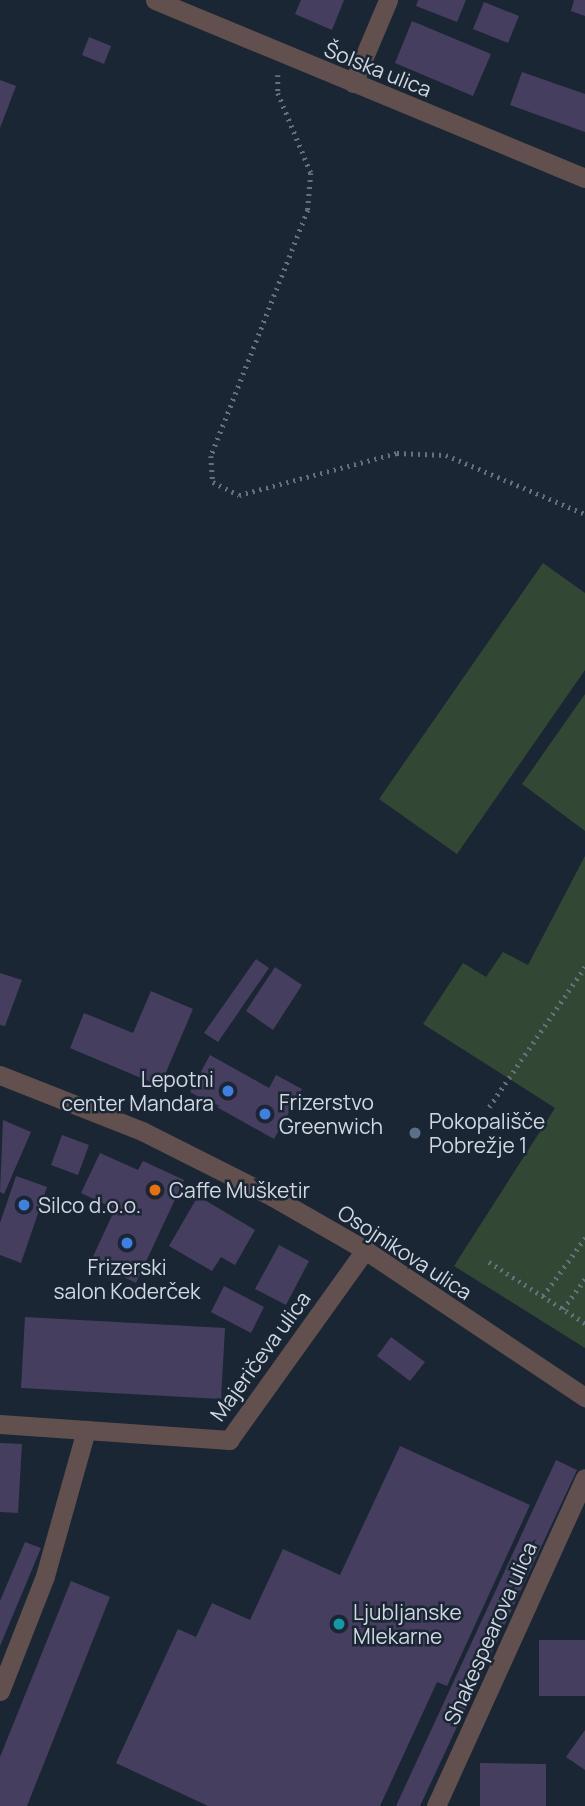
<!DOCTYPE html>
<html>
<head>
<meta charset="utf-8">
<style>
  body { margin:0 }
  #map { position:relative; width:585px; height:1806px; overflow:hidden; background:#1b2635; font-family:Manrope,sans-serif }
  div>[style] { position:absolute }
  [style*='--x'] { left:calc(var(--x)*1px); top:calc(var(--y)*1px); width:calc(var(--w)*1px); rotate:calc(var(--a)*1deg) }
  .green>* { inset:0; background:#324734 }
  .building>* { inset:0; background:#463e5f }
  .path>* { height:4.5px; margin-top:-2.25px; transform-origin:0; background:repeating-linear-gradient(90deg,#67707d 0 2px,transparent 0 7px) }
  .minor>* { height:19px; margin:-9.5px; padding:0 9.5px; transform-origin:9.5px; border-radius:9.5px; background:#62504e }
  .tertiary>* { height:19px; margin:-9.5px; padding:0 9.5px; transform-origin:9.5px; border-radius:9.5px; background:#62504e }
  .dots>* { width:19px; height:19px; translate:-50% -50%; box-sizing:border-box; border:4px solid #1b2635; border-radius:50% }
  span { translate:-50% -50%; white-space:nowrap; text-align:center; line-height:1.15; -webkit-text-stroke:5px #1b2635; paint-order:stroke }
  .street-label { font-size:21px; color:#d1d8e2 }
  .poi-label { font-size:21px; color:#d1d8e2 }
  .right { translate:-100% -50%; text-align:right }
  .left { translate:0 -50%; text-align:left }
</style>
</head>
<body>
<div id="map">
  <div class="green">
    <div style="clip-path:polygon(543px 563px,585px 593px,585px 670px,457px 854px,379px 799px)"></div>
    <div style="clip-path:polygon(585px 694px,585px 831px,522px 784px)"></div>
    <div style="clip-path:polygon(585px 856px,585px 1348px,454px 1266px,555px 1108px,423px 1024px,463px 963px,486px 977px,503px 952px,528px 965px)"></div>
  </div>
  <div class="building">
    <div style="clip-path:polygon(301px 0,344px 0,332px 30px,295px 14px)"></div>
    <div style="clip-path:polygon(418px 0,466px 0,457px 22px,416px 6px)"></div>
    <div style="clip-path:polygon(574px 0,585px 0,585px 16px,571px 11px)"></div>
    <div style="clip-path:polygon(484px 2px,519px 16px,508px 43px,473px 29px)"></div>
    <div style="clip-path:polygon(412px 21px,491px 54px,473px 96px,395px 63px)"></div>
    <div style="clip-path:polygon(89px 37px,111px 46px,104px 64px,82px 55px)"></div>
    <div style="clip-path:polygon(522px 72px,585px 94px,585px 132px,510px 105px)"></div>
    <div style="clip-path:polygon(0 80px,16px 86px,0 128px)"></div>
    <div style="clip-path:polygon(256px 959px,269px 968px,218px 1042px,204px 1033px)"></div>
    <div style="clip-path:polygon(275px 967px,302px 985px,273px 1030px,246px 1011px)"></div>
    <div style="clip-path:polygon(0 973px,22px 980px,5px 1026px,0 1025px)"></div>
    <div style="clip-path:polygon(151px 991px,193px 1009px,160px 1086px,70px 1048px,84px 1013px,133px 1033px)"></div>
    <div style="clip-path:polygon(210px 1055px,269px 1088px,276px 1075px,302px 1089px,274px 1139px,190px 1092px)"></div>
    <div style="clip-path:polygon(3px 1120px,31px 1132px,4px 1194px,0 1192px)"></div>
    <div style="clip-path:polygon(62px 1135px,89px 1145px,78px 1175px,51px 1165px)"></div>
    <div style="clip-path:polygon(100px 1153px,138px 1170px,143px 1161px,184px 1180px,136px 1283px,91px 1261px,115px 1209px,81px 1193px)"></div>
    <div style="clip-path:polygon(16px 1176px,47px 1187px,21px 1263px,0 1255px,0 1223px)"></div>
    <div style="clip-path:polygon(198px 1196px,255px 1230px,235px 1265px,221px 1257px,212px 1271px,169px 1246px)"></div>
    <div style="clip-path:polygon(279px 1245px,309px 1261px,286px 1305px,255px 1289px)"></div>
    <div style="clip-path:polygon(224px 1286px,264px 1307px,251px 1333px,211px 1312px)"></div>
    <div style="clip-path:polygon(25px 1317px,225px 1328px,221px 1399px,21px 1388px)"></div>
    <div style="clip-path:polygon(391px 1337px,425px 1362px,410px 1381px,377px 1356px)"></div>
    <div style="clip-path:polygon(0 1443px,22px 1444px,18px 1513px,0 1512px)"></div>
    <div style="clip-path:polygon(400px 1446px,530px 1505px,447px 1686px,437px 1682px,380px 1806px,208px 1806px,116px 1763px,178px 1629px,196px 1637px,212px 1603px,250px 1620px,283px 1549px,340px 1575px)"></div>
    <div style="clip-path:polygon(556px 1460px,577px 1470px,420px 1806px,396px 1806px)"></div>
    <div style="clip-path:polygon(25px 1542px,41px 1548px,0 1646px,0 1601px)"></div>
    <div style="clip-path:polygon(71px 1581px,110px 1597px,27px 1806px,0 1806px,0 1757px)"></div>
    <div style="clip-path:polygon(539px 1640px,585px 1640px,585px 1696px,539px 1696px)"></div>
    <div style="clip-path:polygon(585px 1730px,585px 1770px,566px 1757px)"></div>
    <div style="clip-path:polygon(480px 1763px,546px 1764px,546px 1806px,480px 1806px)"></div>
  </div>
  <div class="path">
    <div style="--x:278;--y:75;--w:18;--a:90"></div>
    <div style="--x:278;--y:93;--w:87;--a:67.6"></div>
    <div style="--x:311;--y:173;--w:37;--a:95"></div>
    <div style="--x:308;--y:210;--w:264;--a:111.5"></div>
    <div style="--x:211;--y:456;--w:26;--a:86"></div>
    <div style="--x:213;--y:482;--w:29;--a:27"></div>
    <div style="--x:239;--y:495;--w:163;--a:-14.9"></div>
    <div style="--x:397;--y:453;--w:49;--a:2.3"></div>
    <div style="--x:446;--y:455;--w:151;--a:23"></div>
    <div style="--x:489;--y:1107;--w:170;--a:-55.6"></div>
    <div style="--x:489;--y:1262;--w:114;--a:32.4"></div>
    <div style="--x:543;--y:1296;--w:72;--a:-54.1"></div>
    <div style="--x:563;--y:1309;--w:37;--a:-54"></div>
  </div>
  <div class="minor">
    <div style="--x:155;--y:0;--w:465;--a:22.5"></div>
    <div style="--x:353;--y:83;--w:90;--a:-67.1"></div>
    <div style="--x:0;--y:1424;--w:230;--a:4"></div>
    <div style="--x:229;--y:1440;--w:234;--a:-54.4"></div>
    <div style="--x:0;--y:1691;--w:123;--a:-68.6"></div>
    <div style="--x:45;--y:1576;--w:152;--a:-74.3"></div>
    <div style="--x:436;--y:1806;--w:360;--a:-65.6"></div>
  </div>
  <div class="tertiary">
    <div style="--x:0;--y:1075;--w:153;--a:21.5"></div>
    <div style="--x:142;--y:1131;--w:147;--a:26.7"></div>
    <div style="--x:273;--y:1197;--w:106;--a:29.9"></div>
    <div style="--x:365;--y:1250;--w:265;--a:33.8"></div>
  </div>
  <div class="dots">
    <div style="left:228px;top:1091px;background:#3f7fe0"></div>
    <div style="left:265px;top:1114px;background:#3f7fe0"></div>
    <div style="left:415px;top:1133px;background:#5c6f8a"></div>
    <div style="left:155px;top:1190px;background:#e8710a"></div>
    <div style="left:24px;top:1205px;background:#3f7fe0"></div>
    <div style="left:127px;top:1243px;background:#3f7fe0"></div>
    <div style="left:339px;top:1624px;background:#0f9aa8"></div>
  </div>
  <div class="street-label">
    <span style="left:378px;top:69px;rotate:22deg">Šolska ulica</span>
    <span style="left:405px;top:1252px;rotate:33deg">Osojnikova ulica</span>
    <span style="left:260px;top:1356px;rotate:-54deg">Majeričeva ulica</span>
    <span style="left:490px;top:1633px;rotate:-66deg">Shakespearova ulica</span>
  </div>
  <div class="poi-label">
    <span class="right" style="left:214px;top:1091px">Lepotni<br>center Mandara</span>
    <span class="left" style="left:279px;top:1114px">Frizerstvo<br>Greenwich</span>
    <span class="left" style="left:429px;top:1133px">Pokopališče<br>Pobrežje 1</span>
    <span class="left" style="left:169px;top:1190px">Caffe Mušketir</span>
    <span class="left" style="left:38px;top:1205px">Silco d.o.o.</span>
    <span style="left:127px;top:1279px">Frizerski<br>salon Koderček</span>
    <span class="left" style="left:353px;top:1624px">Ljubljanske<br>Mlekarne</span>
  </div>
</div>
</body>
</html>
